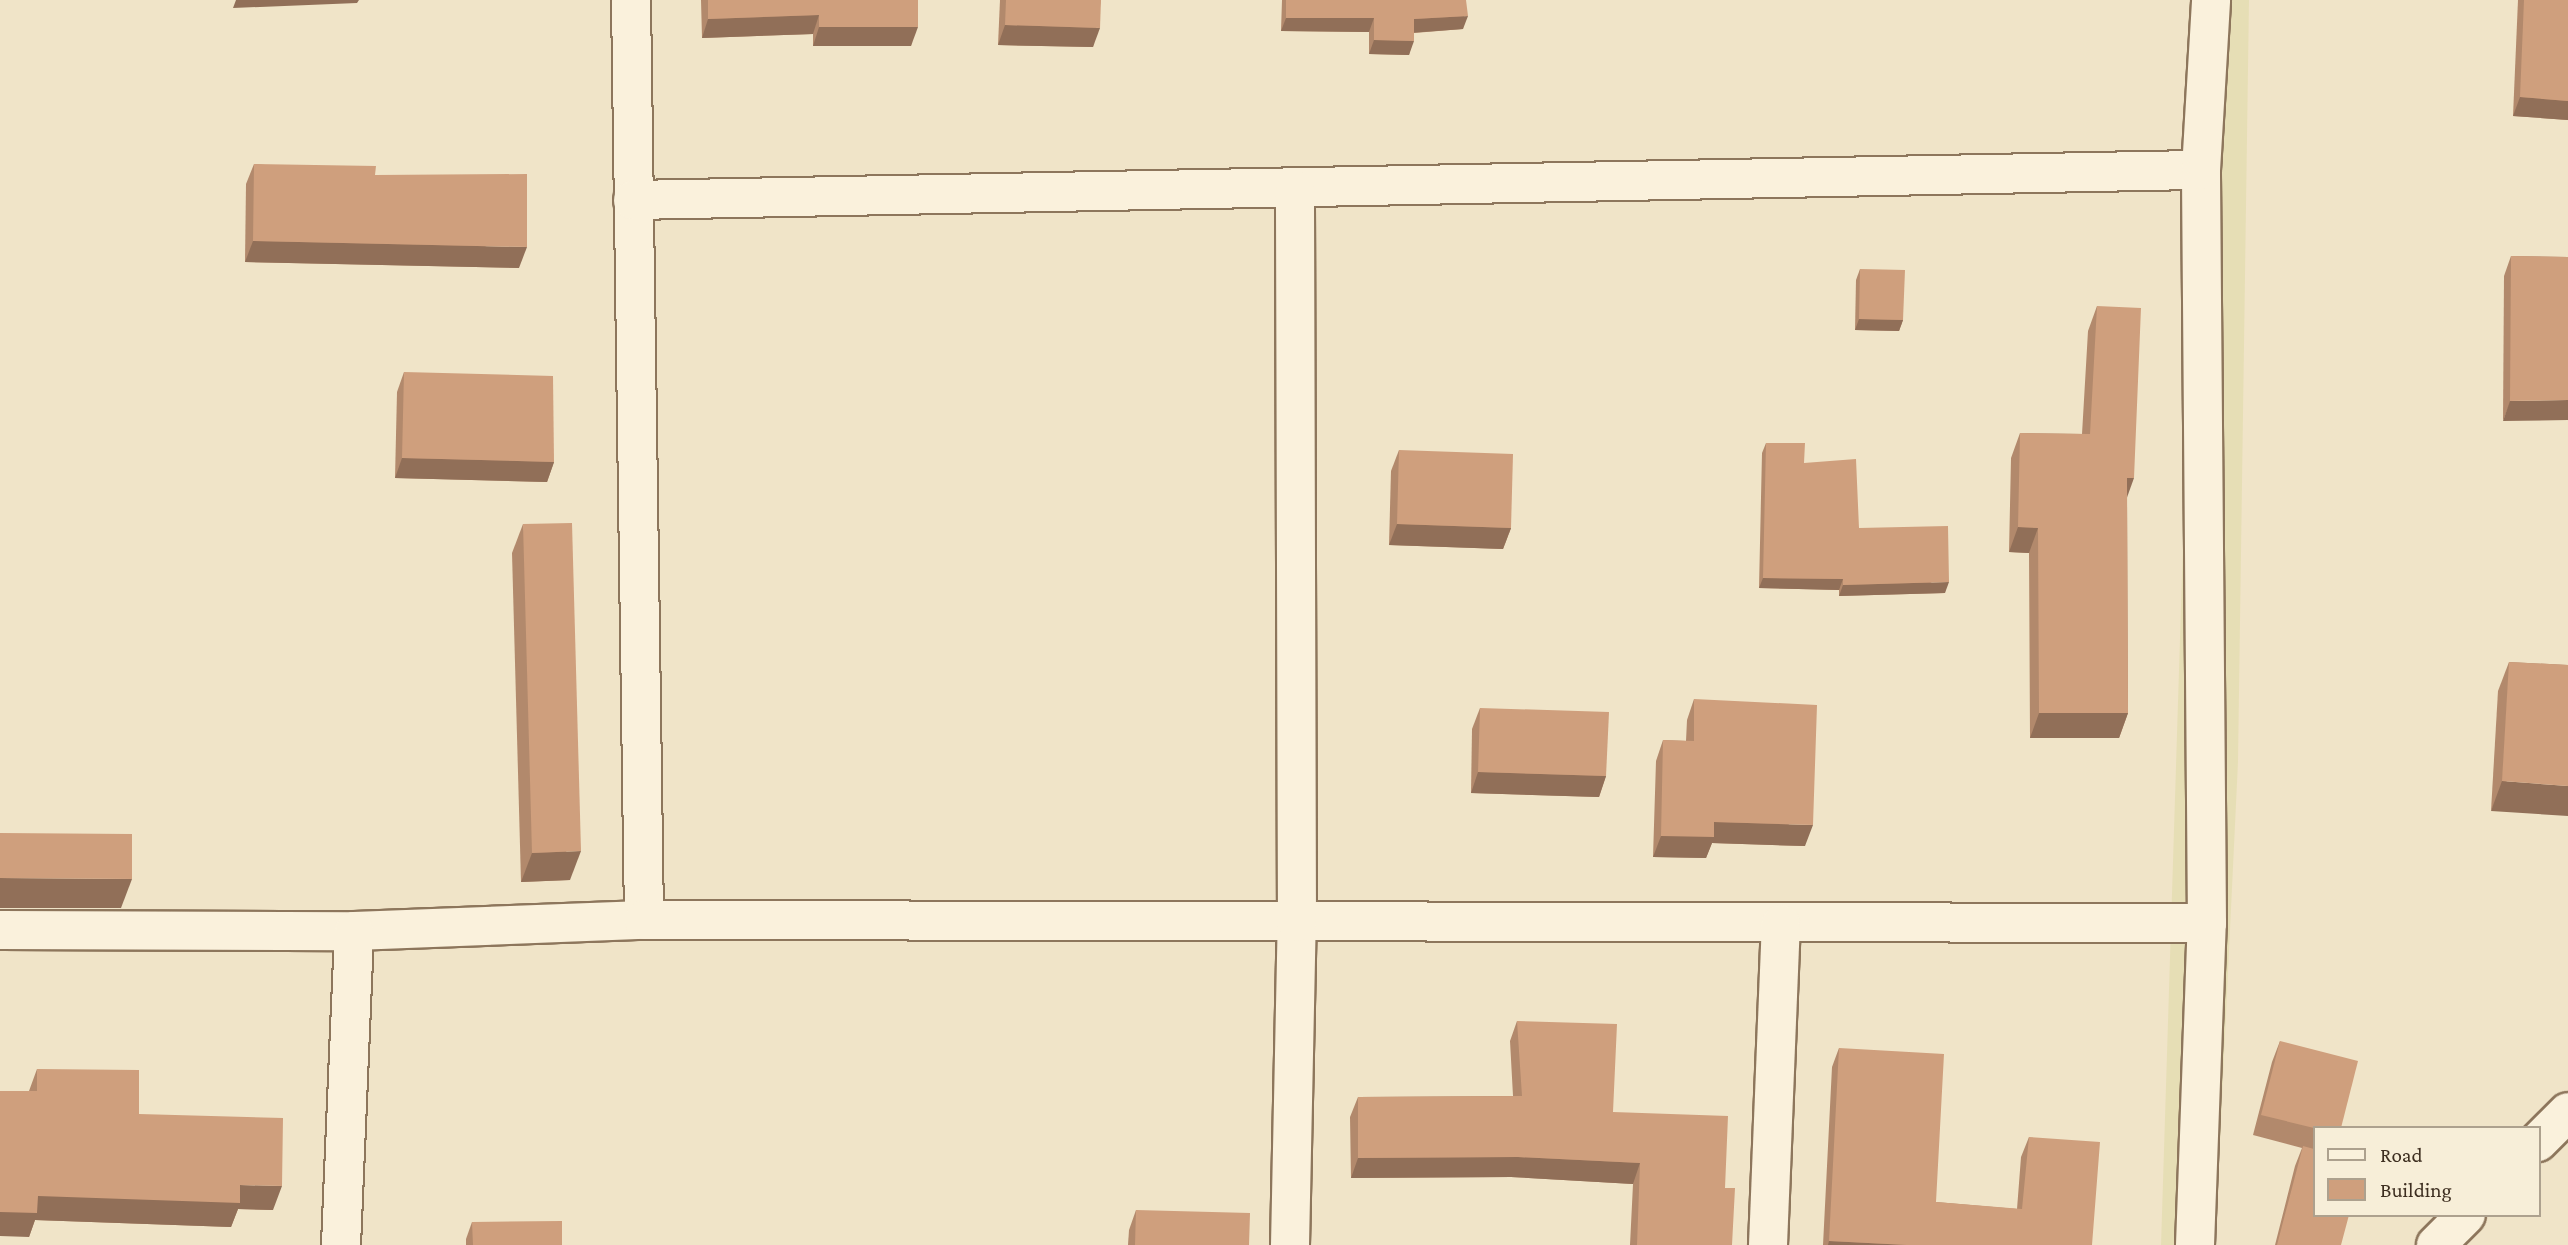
<!DOCTYPE html>
<html>
<head>
<meta charset="utf-8">
<style>
  body { margin:0 }
  #map { position:relative; width:2568px; height:1245px; overflow:hidden; background:#f0e4c8; font-family:"Crimson Pro",serif }
  div>[style] { position:absolute }
  [style*='--x'] { left:calc(var(--x)*1px); top:calc(var(--y)*1px); width:calc(var(--w)*1px); rotate:calc(var(--a)*1deg) }
  .farmland>* { inset:0; background:#e6deb5 }
  .roads { filter:drop-shadow(2px 0 #8d765c) drop-shadow(-2px 0 #8d765c) drop-shadow(0 2px #8d765c) drop-shadow(0 -2px #8d765c) }
  .street>* { height:38px; margin:-19px; padding:0 19px; transform-origin:19px; border-radius:19px; background:#faf1dc }
  .wall>* { inset:0; background:#b2896c }
  .shaded-wall>* { inset:0; background:#916f58 }
  .building>* { inset:0; background:#cf9f7d }
  span { translate:-50% -50%; white-space:nowrap; text-align:center; line-height:1.15; -webkit-text-stroke:5px #f7eed8; paint-order:stroke }
  .legend { position:absolute; left:2313px; top:1126px; width:228px; height:91px; box-sizing:border-box; background:#f7eed8; border:2px solid #ada18e; margin:0; padding:9px 12px; list-style:none; font-size:21px; color:#3d2e20 }
  .legend li { display:flex; align-items:center; gap:14px; height:35px }
  .legend b { width:35px; border:2px solid #ada18e }
</style>
</head>
<body>
<div id="map">
  <div class="farmland">
    <div style="clip-path:polygon(2200px 0,2249px 0,2238px 762px,2215px 1245px,2161px 1245px)"></div>
  </div>
  <div class="roads">
    <div class="street">
      <div style="--x:631;--y:0;--w:920;--a:89.19"></div>
      <div style="--x:633;--y:200;--w:1568;--a:-1.1"></div>
      <div style="--x:0;--y:930;--w:354;--a:0.2"></div>
      <div style="--x:354;--y:931;--w:290;--a:-2.2"></div>
      <div style="--x:644;--y:920;--w:1563;--a:0.11"></div>
      <div style="--x:2538;--y:1142;--w:42;--a:-45"></div>
      <div style="--x:341;--y:1245;--w:314;--a:-87.6"></div>
      <div style="--x:1290;--y:1245;--w:323;--a:-88.8"></div>
      <div style="--x:1297;--y:922;--w:732;--a:-90.16"></div>
      <div style="--x:1768;--y:1245;--w:321;--a:-87.7"></div>
      <div style="--x:2195;--y:1245;--w:322;--a:-87.9"></div>
      <div style="--x:2207;--y:923;--w:753;--a:-90.46"></div>
      <div style="--x:2201;--y:170;--w:170;--a:-86.6"></div>
      <div style="--x:2436;--y:1245;--w:42;--a:-45"></div>
    </div>
  </div>
  <div class="wall">
    <div style="clip-path:polygon(701px 0,918px 0,911px 46px,813px 46px,813px 34px,702px 38px)"></div>
    <div style="clip-path:polygon(1000px 0,1101px 0,1093px 47px,998px 45px)"></div>
    <div style="clip-path:polygon(1282px 0,1466px 0,1463px 29px,1414px 33px,1409px 55px,1369px 54px,1369px 32px,1281px 31px)"></div>
    <div style="clip-path:polygon(2518px 0,2568px 0,2568px 120px,2513px 116px)"></div>
    <div style="clip-path:polygon(254px 164px,375px 175px,519px 268px,245px 262px,246px 184px)"></div>
    <div style="clip-path:polygon(2511px 256px,2568px 257px,2503px 421px,2504px 276px)"></div>
    <div style="clip-path:polygon(1860px 269px,1903px 320px,1899px 331px,1855px 330px,1856px 280px)"></div>
    <div style="clip-path:polygon(2097px 306px,2127px 498px,2128px 713px,2119px 738px,2030px 738px,2029px 553px,2009px 552px,2011px 458px,2020px 433px,2082px 434px,2088px 331px)"></div>
    <div style="clip-path:polygon(404px 372px,554px 462px,547px 482px,395px 478px,397px 392px)"></div>
    <div style="clip-path:polygon(1766px 443px,1804px 463px,1859px 528px,1945px 593px,1839px 596px,1839px 590px,1759px 588px,1762px 453px)"></div>
    <div style="clip-path:polygon(1399px 450px,1511px 528px,1503px 549px,1389px 545px,1391px 471px)"></div>
    <div style="clip-path:polygon(523px 524px,570px 880px,521px 882px,512px 553px)"></div>
    <div style="clip-path:polygon(2509px 662px,2568px 665px,2491px 811px,2498px 691px)"></div>
    <div style="clip-path:polygon(1694px 699px,1805px 846px,1712px 843px,1706px 858px,1653px 857px,1656px 761px,1663px 740px,1686px 741px,1687px 720px)"></div>
    <div style="clip-path:polygon(1480px 708px,1606px 776px,1599px 797px,1471px 793px,1472px 729px)"></div>
    <div style="clip-path:polygon(1517px 1021px,1613px 1112px,1725px 1188px,1732px 1245px,1630px 1245px,1633px 1184px,1511px 1177px,1351px 1178px,1350px 1117px,1358px 1097px,1513px 1096px,1510px 1041px)"></div>
    <div style="clip-path:polygon(2280px 1041px,2314px 1128px,2314px 1215px,2341px 1245px,2275px 1245px,2295px 1166px,2302px 1148px,2253px 1135px,2272px 1062px)"></div>
    <div style="clip-path:polygon(1839px 1048px,1936px 1202px,2017px 1209px,2021px 1157px,2029px 1137px,2092px 1245px,1823px 1245px,1832px 1067px)"></div>
    <div style="clip-path:polygon(37px 1069px,139px 1114px,273px 1210px,238px 1209px,231px 1227px,35px 1220px,29px 1237px,29px 1091px)"></div>
    <div style="clip-path:polygon(1136px 1210px,1249px 1245px,1128px 1245px,1129px 1230px)"></div>
    <div style="clip-path:polygon(472px 1222px,562px 1245px,466px 1245px,466px 1239px)"></div>
  </div>
  <div class="shaded-wall">
    <div style="clip-path:polygon(236px 0,359px 0,357px 3px,233px 8px)"></div>
    <div style="clip-path:polygon(819px 15px,813px 34px,702px 38px,708px 19px)"></div>
    <div style="clip-path:polygon(1468px 16px,1463px 29px,1409px 33px,1414px 19px)"></div>
    <div style="clip-path:polygon(1286px 18px,1374px 18px,1369px 32px,1281px 31px)"></div>
    <div style="clip-path:polygon(1005px 25px,1100px 28px,1093px 47px,998px 45px)"></div>
    <div style="clip-path:polygon(819px 27px,918px 27px,911px 46px,813px 46px)"></div>
    <div style="clip-path:polygon(1374px 40px,1414px 41px,1409px 55px,1369px 54px)"></div>
    <div style="clip-path:polygon(2520px 97px,2568px 101px,2568px 120px,2513px 116px)"></div>
    <div style="clip-path:polygon(253px 241px,527px 247px,519px 268px,245px 262px)"></div>
    <div style="clip-path:polygon(1859px 319px,1903px 320px,1899px 331px,1855px 330px)"></div>
    <div style="clip-path:polygon(2568px 400px,2568px 420px,2503px 421px,2510px 401px)"></div>
    <div style="clip-path:polygon(402px 458px,554px 462px,547px 482px,395px 478px)"></div>
    <div style="clip-path:polygon(2127px 478px,2134px 478px,2125px 503px)"></div>
    <div style="clip-path:polygon(1397px 524px,1511px 528px,1503px 549px,1389px 545px)"></div>
    <div style="clip-path:polygon(2018px 527px,2038px 528px,2029px 553px,2009px 552px)"></div>
    <div style="clip-path:polygon(1763px 578px,1843px 579px,1839px 590px,1759px 588px)"></div>
    <div style="clip-path:polygon(1949px 582px,1945px 593px,1839px 596px,1843px 585px)"></div>
    <div style="clip-path:polygon(2039px 713px,2128px 713px,2119px 738px,2030px 738px)"></div>
    <div style="clip-path:polygon(1478px 772px,1606px 776px,1599px 797px,1471px 793px)"></div>
    <div style="clip-path:polygon(2502px 781px,2568px 786px,2568px 816px,2491px 811px)"></div>
    <div style="clip-path:polygon(1714px 822px,1813px 825px,1805px 846px,1712px 843px,1706px 858px,1653px 857px,1661px 836px)"></div>
    <div style="clip-path:polygon(581px 851px,570px 880px,521px 882px,532px 853px)"></div>
    <div style="clip-path:polygon(0 878px,132px 879px,121px 908px,0 908px)"></div>
    <div style="clip-path:polygon(1518px 1157px,1640px 1163px,1633px 1184px,1511px 1177px,1351px 1178px,1358px 1158px)"></div>
    <div style="clip-path:polygon(240px 1185px,282px 1186px,273px 1210px,238px 1209px,231px 1227px,35px 1220px,29px 1237px,0 1236px,0 1212px,38px 1196px)"></div>
    <div style="clip-path:polygon(1829px 1241px,1907px 1245px,1828px 1245px)"></div>
  </div>
  <div class="building">
    <div style="clip-path:polygon(708px 0,918px 0,918px 27px,819px 27px,819px 15px,708px 19px)"></div>
    <div style="clip-path:polygon(1006px 0,1101px 0,1100px 28px,1005px 25px)"></div>
    <div style="clip-path:polygon(1286px 0,1466px 0,1468px 16px,1414px 19px,1414px 41px,1374px 40px,1374px 18px,1286px 18px)"></div>
    <div style="clip-path:polygon(2524px 0,2568px 0,2568px 101px,2520px 97px)"></div>
    <div style="clip-path:polygon(254px 164px,376px 166px,375px 175px,527px 174px,527px 247px,253px 241px)"></div>
    <div style="clip-path:polygon(2511px 256px,2568px 257px,2568px 400px,2510px 401px)"></div>
    <div style="clip-path:polygon(1860px 269px,1905px 270px,1903px 320px,1859px 319px)"></div>
    <div style="clip-path:polygon(2097px 306px,2141px 308px,2134px 478px,2127px 478px,2128px 713px,2039px 713px,2038px 528px,2018px 527px,2020px 433px,2090px 434px)"></div>
    <div style="clip-path:polygon(404px 372px,553px 376px,554px 462px,402px 458px)"></div>
    <div style="clip-path:polygon(1766px 443px,1805px 443px,1804px 463px,1856px 459px,1859px 528px,1948px 526px,1949px 582px,1843px 585px,1843px 579px,1763px 578px)"></div>
    <div style="clip-path:polygon(1399px 450px,1513px 454px,1511px 528px,1397px 524px)"></div>
    <div style="clip-path:polygon(572px 523px,581px 851px,532px 853px,523px 524px)"></div>
    <div style="clip-path:polygon(2509px 662px,2568px 665px,2568px 786px,2502px 781px)"></div>
    <div style="clip-path:polygon(1694px 699px,1817px 705px,1813px 825px,1714px 822px,1714px 837px,1661px 836px,1663px 740px,1694px 741px)"></div>
    <div style="clip-path:polygon(1480px 708px,1609px 712px,1606px 776px,1478px 772px)"></div>
    <div style="clip-path:polygon(0 833px,132px 834px,132px 879px,0 878px)"></div>
    <div style="clip-path:polygon(1517px 1021px,1617px 1024px,1613px 1112px,1728px 1116px,1725px 1188px,1735px 1188px,1732px 1245px,1637px 1245px,1640px 1163px,1518px 1157px,1358px 1158px,1358px 1097px,1522px 1096px)"></div>
    <div style="clip-path:polygon(2280px 1041px,2358px 1061px,2341px 1128px,2314px 1128px,2261px 1115px)"></div>
    <div style="clip-path:polygon(1839px 1048px,1944px 1054px,1936px 1202px,2022px 1209px,2029px 1137px,2100px 1142px,2092px 1245px,1907px 1245px,1829px 1241px)"></div>
    <div style="clip-path:polygon(37px 1069px,139px 1070px,139px 1114px,283px 1118px,282px 1186px,240px 1185px,240px 1203px,38px 1196px,37px 1213px,0 1212px,0 1091px,37px 1091px)"></div>
    <div style="clip-path:polygon(2303px 1146px,2314px 1149px,2314px 1215px,2349px 1215px,2341px 1245px,2277px 1245px)"></div>
    <div style="clip-path:polygon(1136px 1210px,1250px 1213px,1249px 1245px,1135px 1245px)"></div>
    <div style="clip-path:polygon(562px 1221px,562px 1245px,473px 1245px,472px 1222px)"></div>
  </div>
  <ul class="legend">
  <li><b style="height:9px;background:#faf1dc"></b>Road</li>
  <li><b style="height:19px;background:#cf9f7d"></b>Building</li>
  </ul>
</div>
</body>
</html>
